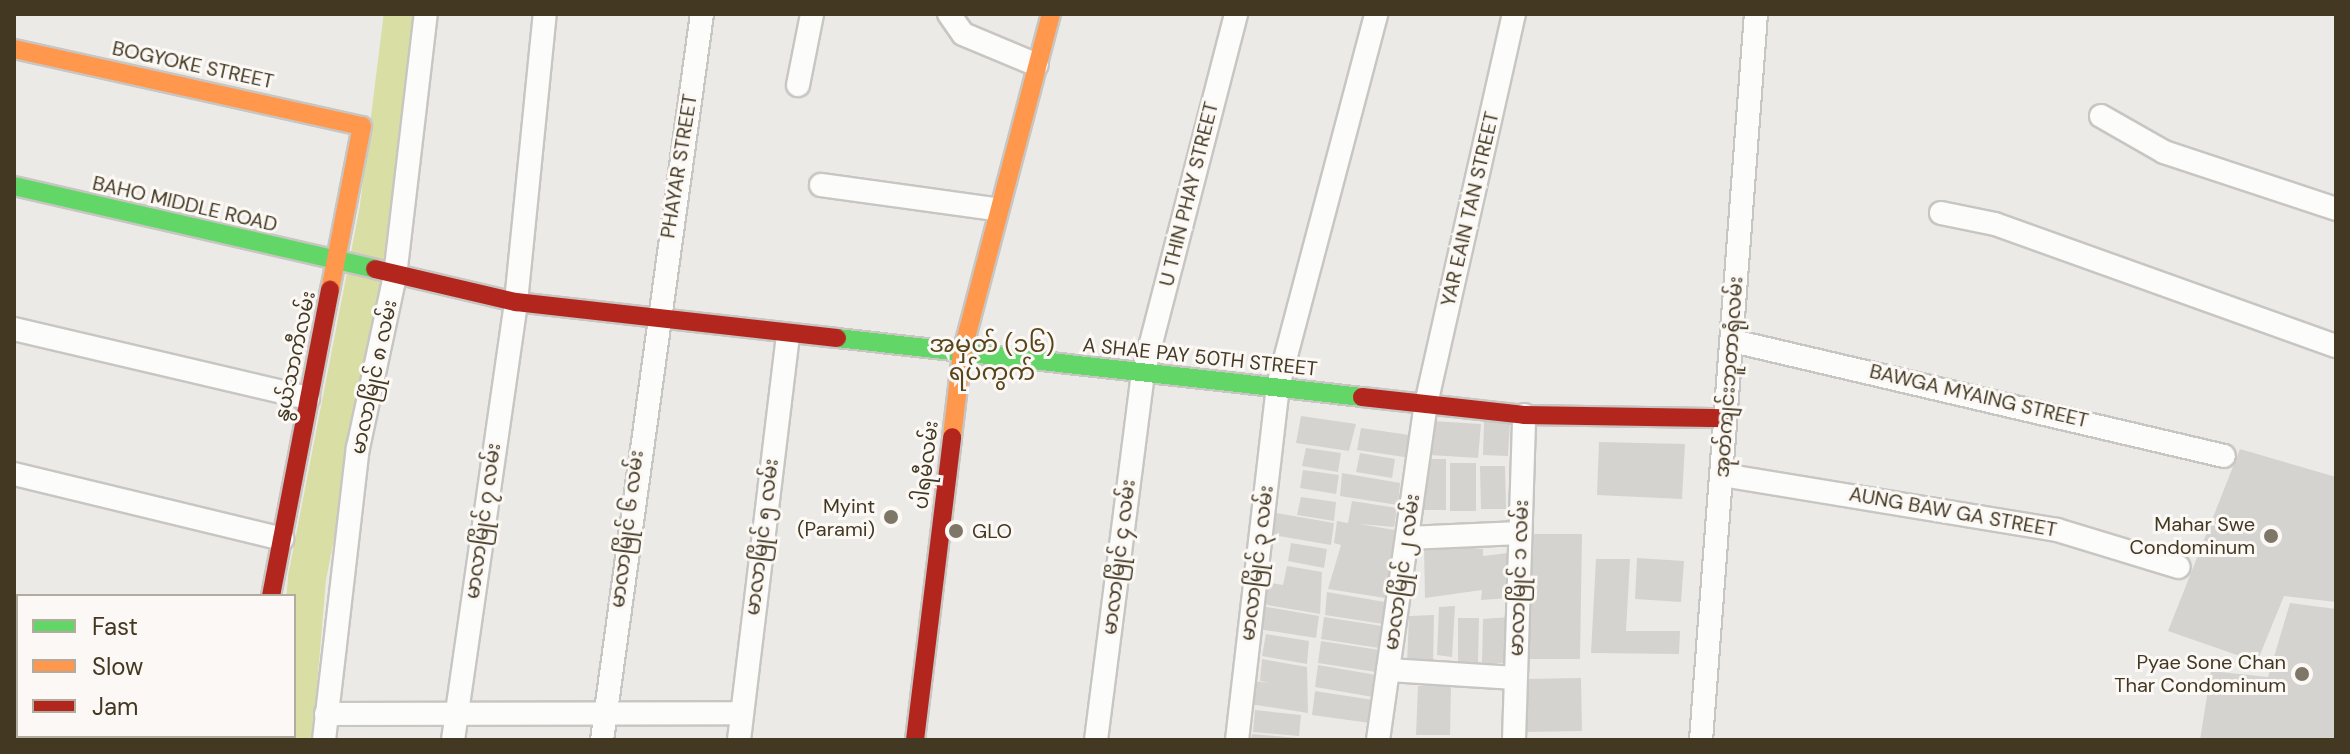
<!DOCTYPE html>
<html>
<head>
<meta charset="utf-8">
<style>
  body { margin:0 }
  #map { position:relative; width:2350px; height:754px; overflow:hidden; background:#eceae7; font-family:"DM Sans","Noto Sans Myanmar",sans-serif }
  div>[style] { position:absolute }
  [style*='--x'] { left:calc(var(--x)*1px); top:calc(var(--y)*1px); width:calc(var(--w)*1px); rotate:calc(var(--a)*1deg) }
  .river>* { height:38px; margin:-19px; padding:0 19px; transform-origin:19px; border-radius:19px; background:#d9dea4 }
  .building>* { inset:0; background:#d5d3cf }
  .roads { filter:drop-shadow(2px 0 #c8c6c2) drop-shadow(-2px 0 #c8c6c2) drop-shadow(0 2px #c8c6c2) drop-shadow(0 -2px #c8c6c2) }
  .street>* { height:22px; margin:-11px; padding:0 11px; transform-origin:11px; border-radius:11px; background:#fcfcfb }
  .fast>* { height:18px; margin:-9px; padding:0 9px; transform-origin:9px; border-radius:9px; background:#63d668 }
  .slow>* { height:18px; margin:-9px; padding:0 9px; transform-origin:9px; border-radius:9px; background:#ff974d }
  .jam>* { height:18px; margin:-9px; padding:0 9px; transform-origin:9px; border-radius:9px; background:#b3261e }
  .dots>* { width:22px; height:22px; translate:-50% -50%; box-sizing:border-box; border:4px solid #fbf8f5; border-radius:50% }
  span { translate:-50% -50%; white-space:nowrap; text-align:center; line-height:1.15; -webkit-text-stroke:6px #fbf8f5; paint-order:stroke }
  .street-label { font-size:20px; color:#433821 }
  .poi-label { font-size:20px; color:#433821 }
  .right { translate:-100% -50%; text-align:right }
  .left { translate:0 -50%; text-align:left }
  .quarter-label { font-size:24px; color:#58461a }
  .frame { position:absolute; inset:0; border:16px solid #433821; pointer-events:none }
  .legend { position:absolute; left:16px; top:594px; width:280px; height:144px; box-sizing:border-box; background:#fbf8f5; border:2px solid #b1aba0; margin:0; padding:10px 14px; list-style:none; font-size:24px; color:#433821 }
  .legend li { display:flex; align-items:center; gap:16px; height:40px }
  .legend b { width:40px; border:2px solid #b1aba0 }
</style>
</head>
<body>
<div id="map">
  <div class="river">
    <div style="--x:294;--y:733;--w:156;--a:-85.2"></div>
    <div style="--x:307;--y:578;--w:371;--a:-79"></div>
    <div style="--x:378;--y:214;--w:202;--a:-82.9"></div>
  </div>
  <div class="building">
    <div style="clip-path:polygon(1301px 416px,1356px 424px,1349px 451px,1296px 443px)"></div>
    <div style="clip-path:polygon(1432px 421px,1481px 424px,1478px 458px,1430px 455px)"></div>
    <div style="clip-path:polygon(1484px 421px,1510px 422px,1508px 456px,1483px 455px)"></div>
    <div style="clip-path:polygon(1361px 428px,1416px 436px,1411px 458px,1357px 450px)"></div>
    <div style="clip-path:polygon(1599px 442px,1685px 444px,1682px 499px,1597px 495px)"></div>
    <div style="clip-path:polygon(1306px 448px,1341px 453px,1338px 472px,1302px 466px)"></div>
    <div style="clip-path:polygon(2240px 449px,2336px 477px,2336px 602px,2284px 596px,2257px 662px,2168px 631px)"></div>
    <div style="clip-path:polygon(1360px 453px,1395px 459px,1392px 478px,1356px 472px)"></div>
    <div style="clip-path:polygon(1421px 459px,1446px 459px,1446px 510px,1420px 510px)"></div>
    <div style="clip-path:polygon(1450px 463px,1476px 463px,1476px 511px,1450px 511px)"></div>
    <div style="clip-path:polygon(1480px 466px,1505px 466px,1506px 509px,1481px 509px)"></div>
    <div style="clip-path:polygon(1303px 470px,1339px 475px,1336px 494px,1300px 488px)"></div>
    <div style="clip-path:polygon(1342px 473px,1400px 483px,1398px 505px,1340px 496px)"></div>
    <div style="clip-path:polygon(1301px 497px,1336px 502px,1334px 521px,1297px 515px)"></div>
    <div style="clip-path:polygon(1352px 501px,1397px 508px,1394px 527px,1359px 524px,1395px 530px,1385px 598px,1328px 589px,1341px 545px,1334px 543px,1337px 521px,1348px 523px)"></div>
    <div style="clip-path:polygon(1276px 513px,1334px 523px,1331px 545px,1273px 535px)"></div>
    <div style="clip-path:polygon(1531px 534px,1582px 534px,1580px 659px,1525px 659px)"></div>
    <div style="clip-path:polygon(1291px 543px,1327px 549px,1324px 568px,1288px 561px)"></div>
    <div style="clip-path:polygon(1456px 546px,1483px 549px,1483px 556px,1508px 553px,1509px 598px,1481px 600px,1482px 590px,1425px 598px,1424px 547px)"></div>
    <div style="clip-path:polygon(1637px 558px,1684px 561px,1681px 602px,1635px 599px)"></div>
    <div style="clip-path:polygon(1596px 559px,1630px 559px,1626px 631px,1680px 631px,1679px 654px,1591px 653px)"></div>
    <div style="clip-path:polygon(1287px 566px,1322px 572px,1320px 614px,1262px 604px,1265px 582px,1283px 585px)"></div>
    <div style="clip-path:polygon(1327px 592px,1385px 602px,1383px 624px,1325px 615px)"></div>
    <div style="clip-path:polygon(2290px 603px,2336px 609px,2336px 740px,2200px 740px,2211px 671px,2268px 677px)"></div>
    <div style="clip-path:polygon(1261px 606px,1319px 616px,1316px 638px,1258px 629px)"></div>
    <div style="clip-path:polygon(1455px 606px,1452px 657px,1437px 655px,1439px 607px)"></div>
    <div style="clip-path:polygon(1434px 615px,1433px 665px,1407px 664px,1409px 616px)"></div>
    <div style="clip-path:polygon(1324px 617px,1382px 626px,1379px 648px,1321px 639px)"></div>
    <div style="clip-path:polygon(1509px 617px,1507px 663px,1482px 664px,1483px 619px)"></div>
    <div style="clip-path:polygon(1458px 618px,1479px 618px,1478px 662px,1458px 662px)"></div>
    <div style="clip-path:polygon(1266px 634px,1309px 641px,1307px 664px,1262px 656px)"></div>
    <div style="clip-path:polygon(1321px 641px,1379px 650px,1376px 672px,1318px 663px)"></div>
    <div style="clip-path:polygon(1262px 659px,1307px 667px,1308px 713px,1250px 704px,1253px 681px,1270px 683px,1260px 681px)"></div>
    <div style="clip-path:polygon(1318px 665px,1376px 675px,1373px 697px,1315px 687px)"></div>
    <div style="clip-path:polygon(1581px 678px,1582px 731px,1522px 732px,1523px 679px)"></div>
    <div style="clip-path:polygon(1451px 685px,1450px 735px,1416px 735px,1418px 686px)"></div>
    <div style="clip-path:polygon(1315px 691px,1373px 700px,1370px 723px,1312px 715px)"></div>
    <div style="clip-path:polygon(1255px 710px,1301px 715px,1299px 736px,1253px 732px)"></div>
    <div style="clip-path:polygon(1252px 734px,1297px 738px,1297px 740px,1251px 740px)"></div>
  </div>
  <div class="roads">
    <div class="street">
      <div style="--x:949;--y:14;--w:24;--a:55"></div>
      <div style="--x:963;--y:34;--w:80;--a:22.7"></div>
      <div style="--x:798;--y:85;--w:72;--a:-78.8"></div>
      <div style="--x:2101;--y:116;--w:73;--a:29.7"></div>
      <div style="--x:2164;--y:152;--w:181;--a:18.3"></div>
      <div style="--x:821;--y:185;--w:176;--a:7.9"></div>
      <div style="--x:1941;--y:213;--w:55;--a:11.5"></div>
      <div style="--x:1995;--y:224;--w:362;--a:19.7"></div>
      <div style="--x:14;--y:329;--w:302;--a:13.2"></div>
      <div style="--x:1733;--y:341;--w:504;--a:13.18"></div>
      <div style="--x:14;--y:474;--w:276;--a:13.6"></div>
      <div style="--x:1722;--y:475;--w:339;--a:9.3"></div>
      <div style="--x:2057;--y:530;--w:127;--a:16.9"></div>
      <div style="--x:1407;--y:538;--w:113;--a:-2.5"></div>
      <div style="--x:14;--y:613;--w:4;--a:14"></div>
      <div style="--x:1388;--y:670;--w:128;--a:3.6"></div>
      <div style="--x:326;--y:714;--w:415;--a:-0.1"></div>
      <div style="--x:254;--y:740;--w:4;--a:-90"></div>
      <div style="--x:324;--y:740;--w:294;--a:-83.4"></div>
      <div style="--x:358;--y:448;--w:176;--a:-77.9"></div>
      <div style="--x:395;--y:276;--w:264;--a:-83.3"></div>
      <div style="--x:453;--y:740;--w:443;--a:-81.8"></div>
      <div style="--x:516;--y:302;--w:289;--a:-84.3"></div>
      <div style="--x:602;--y:740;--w:733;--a:-82.16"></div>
      <div style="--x:739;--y:740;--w:408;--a:-83.1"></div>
      <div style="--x:1096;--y:740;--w:369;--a:-82.7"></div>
      <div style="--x:1143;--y:374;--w:372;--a:-75.5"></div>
      <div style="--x:1237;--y:740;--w:356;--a:-83.4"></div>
      <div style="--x:1278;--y:386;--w:385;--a:-75.2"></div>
      <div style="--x:1378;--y:740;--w:339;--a:-81.9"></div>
      <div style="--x:1426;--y:404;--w:400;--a:-77.3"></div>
      <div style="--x:1514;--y:740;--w:325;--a:-88.2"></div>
      <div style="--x:1701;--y:740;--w:728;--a:-85.67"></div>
    </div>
    <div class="fast">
      <div style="--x:14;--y:186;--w:370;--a:12.9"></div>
      <div style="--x:837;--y:338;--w:528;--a:6.41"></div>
    </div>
    <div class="slow">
      <div style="--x:14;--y:49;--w:356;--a:12.5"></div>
      <div style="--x:362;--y:126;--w:167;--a:101"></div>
      <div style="--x:952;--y:437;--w:85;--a:-83.2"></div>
      <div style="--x:962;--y:353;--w:350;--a:-75.3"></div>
    </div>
    <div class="jam">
      <div style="--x:375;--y:269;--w:145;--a:13.2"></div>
      <div style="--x:516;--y:302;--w:323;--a:6.4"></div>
      <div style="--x:1362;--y:397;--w:163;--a:6.3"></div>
      <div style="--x:1524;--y:415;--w:202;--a:0.9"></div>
      <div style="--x:271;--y:596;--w:312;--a:-79.1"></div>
      <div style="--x:915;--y:740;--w:305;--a:-83"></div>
    </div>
  </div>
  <div class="dots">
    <div style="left:891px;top:517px;background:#7e7666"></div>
    <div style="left:956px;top:531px;background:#7e7666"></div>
    <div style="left:2271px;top:536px;background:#7e7666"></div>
    <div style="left:2302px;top:674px;background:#7e7666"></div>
  </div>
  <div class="street-label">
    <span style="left:193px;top:65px;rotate:12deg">BOGYOKE STREET</span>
    <span style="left:679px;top:166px;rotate:-81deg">PHAYAR STREET</span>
    <span style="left:1189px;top:194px;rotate:-76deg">U THIN PHAY STREET</span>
    <span style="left:185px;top:204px;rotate:13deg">BAHO MIDDLE ROAD</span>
    <span style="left:1470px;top:209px;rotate:-77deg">YAR EAIN TAN STREET</span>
    <span style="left:295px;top:356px;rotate:-78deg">နွယ်သာကီလမ်း</span>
    <span style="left:1200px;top:357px;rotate:6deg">A SHAE PAY 50TH STREET</span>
    <span style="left:374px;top:377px;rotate:-78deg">မာလာမြိုင် ၈ လမ်း</span>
    <span style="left:1729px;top:377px;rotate:-86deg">အုတ်ကျင်းဘူတာရုံလမ်း</span>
    <span style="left:1979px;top:396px;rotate:13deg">BAWGA MYAING STREET</span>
    <span style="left:926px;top:465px;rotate:-83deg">ပါရမီလမ်း</span>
    <span style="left:1953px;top:512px;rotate:10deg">AUNG BAW GA STREET</span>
    <span style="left:483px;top:521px;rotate:-82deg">မာလာမြိုင် ၇ လမ်း</span>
    <span style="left:627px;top:529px;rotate:-83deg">မာလာမြိုင် ၆ လမ်း</span>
    <span style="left:762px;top:537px;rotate:-83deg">မာလာမြိုင် ၅ လမ်း</span>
    <span style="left:1119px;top:557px;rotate:-83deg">မာလာမြိုင် ၄ လမ်း</span>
    <span style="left:1257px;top:563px;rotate:-83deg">မာလာမြိုင် ၃ လမ်း</span>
    <span style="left:1402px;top:572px;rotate:-82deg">မာလာမြိုင် ၂ လမ်း</span>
    <span style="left:1519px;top:578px;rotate:-88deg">မာလာမြိုင် ၁ လမ်း</span>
  </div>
  <div class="poi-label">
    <span class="right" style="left:875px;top:518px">Myint<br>(Parami)</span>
    <span class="right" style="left:2255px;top:536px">Mahar Swe<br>Condominum</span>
    <span class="left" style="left:972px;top:531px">GLO</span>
    <span class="right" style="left:2286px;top:674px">Pyae Sone Chan<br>Thar Condominum</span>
  </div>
  <div class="quarter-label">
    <span style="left:992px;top:358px">အမှတ် (၁၆)<br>ရပ်ကွက်</span>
  </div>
  <div class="frame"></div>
  <ul class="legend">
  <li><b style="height:10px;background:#63d668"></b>Fast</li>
  <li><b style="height:10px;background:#ff974d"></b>Slow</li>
  <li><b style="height:10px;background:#b3261e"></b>Jam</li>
  </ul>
</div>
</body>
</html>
